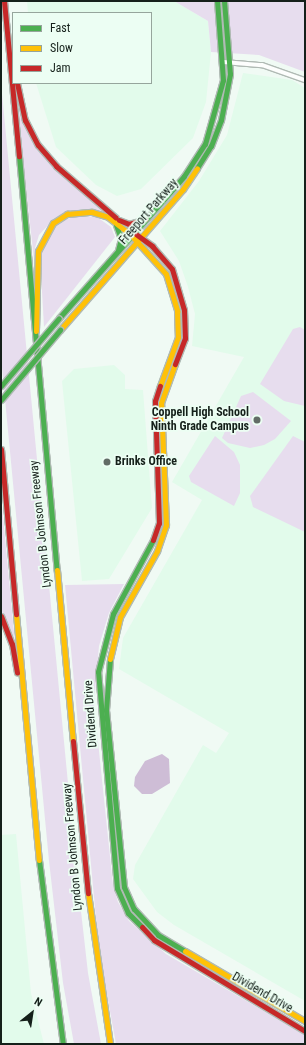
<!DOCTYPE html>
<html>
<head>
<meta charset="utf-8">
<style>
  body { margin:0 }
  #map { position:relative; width:306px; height:1045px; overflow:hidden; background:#f0faf4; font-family:"Roboto Condensed",sans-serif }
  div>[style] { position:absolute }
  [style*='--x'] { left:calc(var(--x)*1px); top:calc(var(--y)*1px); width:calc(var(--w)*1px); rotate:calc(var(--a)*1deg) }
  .built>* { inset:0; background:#e2fbeb }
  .green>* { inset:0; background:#e7ddee }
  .water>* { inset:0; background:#cebdd6 }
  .roads { filter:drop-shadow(1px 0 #b0bab4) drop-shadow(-1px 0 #b0bab4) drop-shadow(0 1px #b0bab4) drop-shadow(0 -1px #b0bab4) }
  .street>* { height:3.5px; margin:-1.75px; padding:0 1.75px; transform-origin:1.75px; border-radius:1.75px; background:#fdfefd }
  .fast>* { height:5px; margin:-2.5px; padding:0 2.5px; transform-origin:2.5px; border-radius:2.5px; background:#4caf50 }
  .slow>* { height:5px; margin:-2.5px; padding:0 2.5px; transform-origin:2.5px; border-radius:2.5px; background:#ffc107 }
  .jam>* { height:5px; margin:-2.5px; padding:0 2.5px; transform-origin:2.5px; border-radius:2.5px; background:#c62828 }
  .bridges { filter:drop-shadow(1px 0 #b0bab4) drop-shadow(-1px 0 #b0bab4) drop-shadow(0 1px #b0bab4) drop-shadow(0 -1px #b0bab4) }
  .fast-bridge>* { height:5px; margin:-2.5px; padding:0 2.5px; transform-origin:2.5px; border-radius:2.5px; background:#4caf50 }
  .dots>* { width:11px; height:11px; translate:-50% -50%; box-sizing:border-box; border:2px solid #ecfef3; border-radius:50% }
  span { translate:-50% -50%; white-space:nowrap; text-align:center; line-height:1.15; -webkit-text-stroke:3.5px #ecfef3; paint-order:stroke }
  .street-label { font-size:12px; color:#15201a }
  .poi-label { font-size:12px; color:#15201a; font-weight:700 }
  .right { translate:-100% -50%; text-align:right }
  .left { translate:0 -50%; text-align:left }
  .frame { position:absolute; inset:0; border:2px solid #15201a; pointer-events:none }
  .legend { position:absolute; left:12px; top:12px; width:140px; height:72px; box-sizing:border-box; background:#ecfef3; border:1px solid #96a59c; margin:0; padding:5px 7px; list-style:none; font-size:12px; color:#15201a }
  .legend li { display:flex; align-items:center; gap:8px; height:20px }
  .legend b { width:20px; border:1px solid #96a59c }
  .north { position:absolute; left:12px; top:993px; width:40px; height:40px; -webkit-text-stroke:3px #ecfef3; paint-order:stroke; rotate:30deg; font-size:11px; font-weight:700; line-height:16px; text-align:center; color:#15201a }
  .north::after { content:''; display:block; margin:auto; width:14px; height:18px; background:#15201a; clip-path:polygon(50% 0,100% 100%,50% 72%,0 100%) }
</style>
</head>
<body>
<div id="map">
  <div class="built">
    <div style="clip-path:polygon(27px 1px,174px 1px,208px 21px,211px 52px,206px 102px,193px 138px,141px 189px,117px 196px,96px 185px,56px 147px,36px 83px,151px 83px,151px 13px,28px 13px)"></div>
    <div style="clip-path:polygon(243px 73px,292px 80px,305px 88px,305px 1001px,174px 925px,157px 912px,133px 879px,135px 865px,203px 745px,216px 753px,229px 733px,119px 669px,123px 638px,202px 500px,172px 482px,244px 357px,192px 346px,195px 314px,188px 287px,179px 261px,160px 231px,199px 181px,227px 135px)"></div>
    <div style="clip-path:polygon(114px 365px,125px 375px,125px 389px,143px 390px,152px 508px,109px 579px,82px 581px,62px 381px,74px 369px)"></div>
    <div style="clip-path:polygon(16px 834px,31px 993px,44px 1044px,1px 1044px,1px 835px)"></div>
  </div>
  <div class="green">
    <div style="clip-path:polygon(174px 1px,305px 1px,305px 72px,259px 55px,211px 52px,208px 21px)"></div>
    <div style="clip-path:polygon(1px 83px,76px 867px,88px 973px,101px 1044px,74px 1044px,63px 983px,49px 861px,1px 357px)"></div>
    <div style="clip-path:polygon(17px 105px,37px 149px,111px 217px,85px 209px,71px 211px,52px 221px,39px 235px,35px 248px,35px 269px)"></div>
    <div style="clip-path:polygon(75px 216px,97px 217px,111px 227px,115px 237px,44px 327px,40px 256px,43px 242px,56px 224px)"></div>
    <div style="clip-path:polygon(300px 327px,305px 330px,305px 406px,284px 401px,260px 384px,293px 329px)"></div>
    <div style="clip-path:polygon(253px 392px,291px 421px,275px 439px,264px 445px,250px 448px,228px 443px,222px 438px,241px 396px)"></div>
    <div style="clip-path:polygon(215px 436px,234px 452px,240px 465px,240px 493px,234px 506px,191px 482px,189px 476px)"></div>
    <div style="clip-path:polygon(293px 436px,305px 442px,305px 532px,253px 507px,250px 496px)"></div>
    <div style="clip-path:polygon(1px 495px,15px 643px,1px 610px)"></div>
    <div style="clip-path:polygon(124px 584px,109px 613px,99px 646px,94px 703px,113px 885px,118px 902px,129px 921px,166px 954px,305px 1035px,305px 1044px,116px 1044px,99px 951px,65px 585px)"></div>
  </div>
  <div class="water">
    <div style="clip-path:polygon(162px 754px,169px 759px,170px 783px,152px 794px,142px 794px,134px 786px,135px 777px,145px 761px)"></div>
  </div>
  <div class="roads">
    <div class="street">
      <div style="--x:224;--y:62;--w:38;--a:5"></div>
      <div style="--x:262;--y:65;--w:46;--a:19.2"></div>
    </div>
    <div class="fast">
      <div style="--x:19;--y:156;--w:416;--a:84.8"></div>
      <div style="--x:197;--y:168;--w:26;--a:-58"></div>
      <div style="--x:211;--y:146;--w:28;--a:-69"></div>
      <div style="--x:221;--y:120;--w:47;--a:-78.9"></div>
      <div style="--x:230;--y:74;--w:73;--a:-94.7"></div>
      <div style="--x:116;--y:225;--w:15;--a:70"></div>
      <div style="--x:121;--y:239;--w:11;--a:105"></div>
      <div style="--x:59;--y:318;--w:189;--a:-48.6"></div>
      <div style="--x:184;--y:176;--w:38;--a:-57"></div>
      <div style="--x:205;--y:144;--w:66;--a:-74.3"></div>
      <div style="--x:223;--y:80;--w:79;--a:-94.3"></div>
      <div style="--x:110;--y:659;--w:51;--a:94.5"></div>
      <div style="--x:106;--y:710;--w:178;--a:84.2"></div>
      <div style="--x:124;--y:887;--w:24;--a:66"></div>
      <div style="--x:134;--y:909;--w:35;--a:47"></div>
      <div style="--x:158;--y:935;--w:31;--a:31"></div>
      <div style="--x:39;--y:860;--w:186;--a:82.6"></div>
      <div style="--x:142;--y:927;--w:20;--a:-135"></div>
      <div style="--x:128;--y:913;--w:27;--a:-114"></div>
      <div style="--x:117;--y:888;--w:217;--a:-95"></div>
      <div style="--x:98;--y:672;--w:60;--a:-75.5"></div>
      <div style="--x:113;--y:614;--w:84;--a:-61.6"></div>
    </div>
    <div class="slow">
      <div style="--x:131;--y:235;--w:52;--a:48.1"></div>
      <div style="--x:166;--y:274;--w:39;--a:73"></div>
      <div style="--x:177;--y:311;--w:26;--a:88"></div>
      <div style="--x:178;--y:337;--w:52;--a:110.2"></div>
      <div style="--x:60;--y:330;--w:187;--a:-48.9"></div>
      <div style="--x:183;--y:189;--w:25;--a:-56"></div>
      <div style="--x:36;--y:331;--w:80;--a:-88.6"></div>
      <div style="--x:38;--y:251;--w:32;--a:-62"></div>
      <div style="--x:53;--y:223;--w:17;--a:-33"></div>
      <div style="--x:67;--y:214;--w:25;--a:-5"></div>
      <div style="--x:92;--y:212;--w:17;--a:17"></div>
      <div style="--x:108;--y:217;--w:29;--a:38"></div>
      <div style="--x:57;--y:570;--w:172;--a:84.7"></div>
      <div style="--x:16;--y:614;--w:247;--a:84.7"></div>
      <div style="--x:110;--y:659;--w:43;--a:-76.6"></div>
      <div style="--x:120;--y:617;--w:76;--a:-60.7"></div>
      <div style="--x:157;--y:551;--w:28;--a:-71"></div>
      <div style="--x:166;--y:525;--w:122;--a:-92.3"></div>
      <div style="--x:161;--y:403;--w:41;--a:-70.3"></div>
      <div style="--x:88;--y:893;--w:153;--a:81.7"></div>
      <div style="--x:185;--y:951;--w:139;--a:30.3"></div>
    </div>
    <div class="jam">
      <div style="--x:4;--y:1;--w:156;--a:84.5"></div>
      <div style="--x:17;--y:83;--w:38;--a:78"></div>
      <div style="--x:25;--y:120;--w:28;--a:63"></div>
      <div style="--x:38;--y:145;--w:28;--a:49"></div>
      <div style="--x:56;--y:166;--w:79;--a:40.9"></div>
      <div style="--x:119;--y:220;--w:11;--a:22"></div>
      <div style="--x:129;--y:224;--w:17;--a:-17"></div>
      <div style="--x:133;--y:232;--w:24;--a:36"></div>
      <div style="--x:152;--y:246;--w:30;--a:49"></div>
      <div style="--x:172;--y:269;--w:43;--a:73.7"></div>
      <div style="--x:184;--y:310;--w:28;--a:88"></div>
      <div style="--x:185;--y:338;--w:28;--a:111"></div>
      <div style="--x:1;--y:449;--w:166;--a:84.8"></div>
      <div style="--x:153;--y:540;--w:18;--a:-71"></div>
      <div style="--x:159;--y:523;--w:122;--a:-91.9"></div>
      <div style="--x:155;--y:401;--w:16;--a:-72"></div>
      <div style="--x:1;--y:616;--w:30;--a:69"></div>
      <div style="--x:12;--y:644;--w:29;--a:80"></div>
      <div style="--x:73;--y:741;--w:153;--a:84.4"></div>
      <div style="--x:142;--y:927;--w:18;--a:47"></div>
      <div style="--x:154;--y:940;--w:176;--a:31.1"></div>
    </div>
  </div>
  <div class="bridges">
    <div class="fast-bridge">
      <div style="--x:1;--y:386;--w:89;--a:-49.5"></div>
      <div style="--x:1;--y:400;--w:92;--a:-49.9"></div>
    </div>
  </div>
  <div class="dots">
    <div style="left:257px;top:420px;background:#626c66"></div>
    <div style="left:107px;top:462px;background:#626c66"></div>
  </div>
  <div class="street-label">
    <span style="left:149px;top:212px;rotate:-49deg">Freeport Parkway</span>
    <span style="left:41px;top:524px;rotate:-96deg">Lyndon B Johnson Freeway</span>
    <span style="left:91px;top:714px;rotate:-94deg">Dividend Drive</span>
    <span style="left:73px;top:847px;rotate:-95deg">Lyndon B Johnson Freeway</span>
    <span style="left:262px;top:993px;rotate:30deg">Dividend Drive</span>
  </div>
  <div class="poi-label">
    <span class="right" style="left:249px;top:420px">Coppell High School<br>Ninth Grade Campus</span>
    <span class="left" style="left:115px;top:462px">Brinks Office</span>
  </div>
  <div class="frame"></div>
  <ul class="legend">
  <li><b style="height:5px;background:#4caf50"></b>Fast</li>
  <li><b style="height:5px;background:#ffc107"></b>Slow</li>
  <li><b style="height:5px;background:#c62828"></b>Jam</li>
  </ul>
  <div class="north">N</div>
</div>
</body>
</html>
